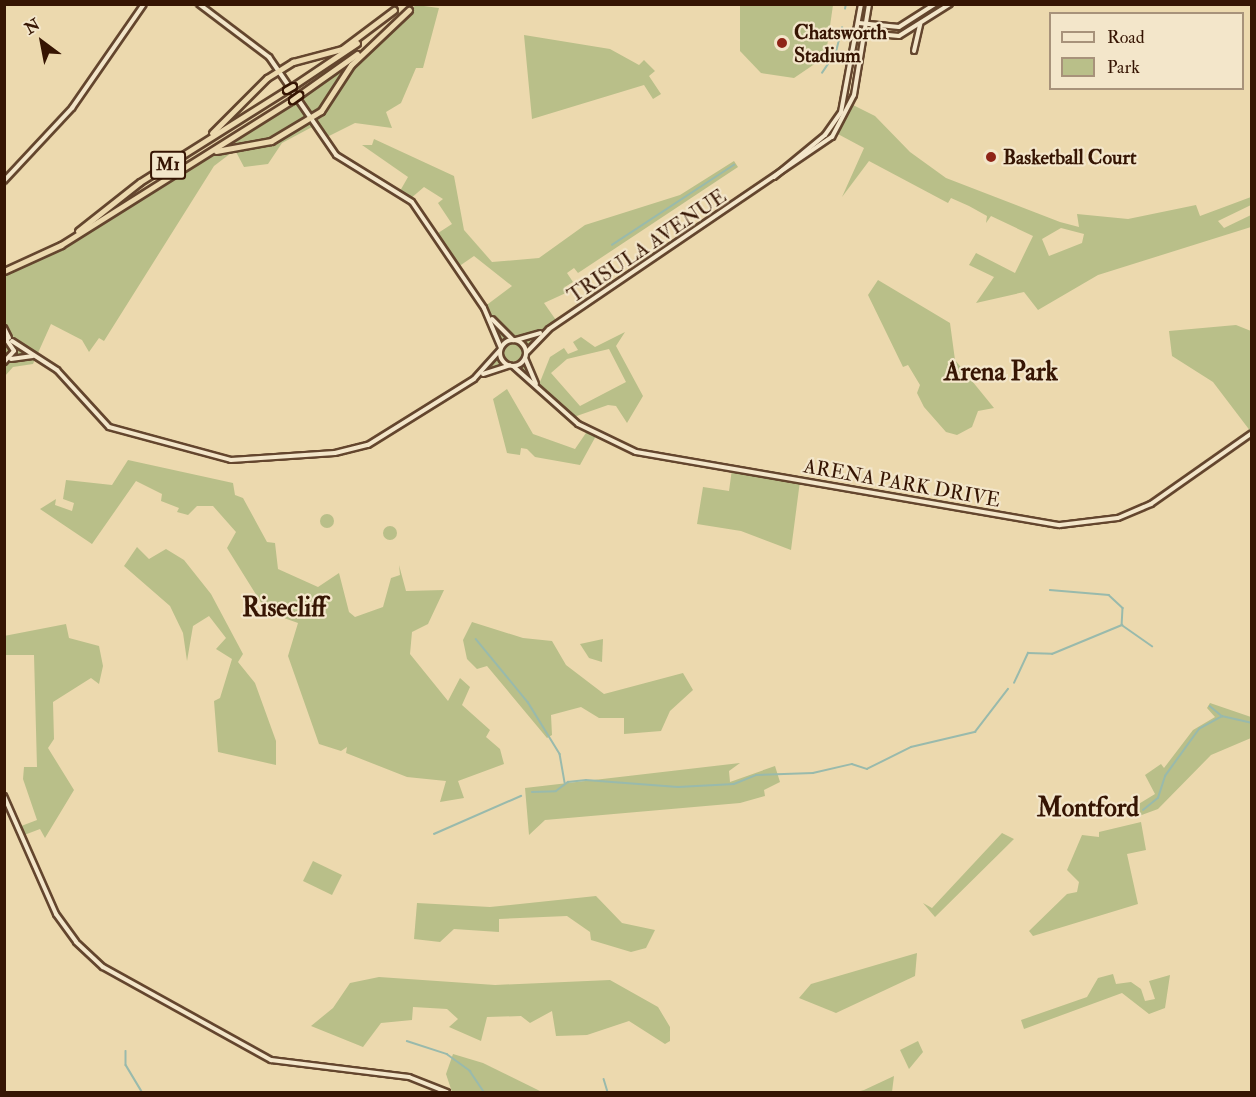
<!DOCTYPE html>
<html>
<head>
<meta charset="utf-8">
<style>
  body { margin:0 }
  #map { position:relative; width:1256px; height:1097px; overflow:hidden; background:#ecd9ae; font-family:"IM FELL Double Pica",serif }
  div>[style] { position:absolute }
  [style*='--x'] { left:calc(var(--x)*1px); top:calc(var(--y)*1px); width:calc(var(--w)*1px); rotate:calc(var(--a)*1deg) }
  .green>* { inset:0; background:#b9bf89 }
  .round { border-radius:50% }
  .stream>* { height:1.5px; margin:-0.75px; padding:0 0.75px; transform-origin:0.75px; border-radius:0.75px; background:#99baac }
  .roads { filter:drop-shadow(2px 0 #64462e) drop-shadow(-2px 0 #64462e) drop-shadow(0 2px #64462e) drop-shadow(0 -2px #64462e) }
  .tertiary>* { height:4px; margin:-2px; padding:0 2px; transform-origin:2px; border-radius:2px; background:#f3e6ca }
  .tertiary>.ring { margin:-2px; padding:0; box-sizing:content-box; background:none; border:4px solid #f3e6ca; border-radius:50% }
  .trunk>* { height:5px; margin:-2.5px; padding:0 2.5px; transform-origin:2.5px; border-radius:2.5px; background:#ecd9ae }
  .bridges { filter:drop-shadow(2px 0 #361503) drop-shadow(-2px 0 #361503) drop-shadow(0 2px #361503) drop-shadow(0 -2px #361503) }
  .trunk-bridge>* { height:5px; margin:-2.5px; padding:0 2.5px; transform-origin:2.5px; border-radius:2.5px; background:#ecd9ae }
  .dots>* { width:16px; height:16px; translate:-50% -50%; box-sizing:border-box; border:3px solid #f3e6ca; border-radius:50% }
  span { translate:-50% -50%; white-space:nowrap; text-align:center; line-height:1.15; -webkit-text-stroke:4.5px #f3e6ca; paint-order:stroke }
  .shield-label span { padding:2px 4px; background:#f3e6ca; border:2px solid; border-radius:4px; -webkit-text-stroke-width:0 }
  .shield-label { font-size:18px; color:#361503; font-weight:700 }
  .poi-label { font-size:20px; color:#361503; font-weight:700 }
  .left { translate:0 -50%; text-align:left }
  .street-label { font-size:20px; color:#361503 }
  .district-label { font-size:26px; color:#361503; font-weight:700 }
  .frame { position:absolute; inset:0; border:6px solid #361503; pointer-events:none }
  .legend { position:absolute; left:1049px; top:12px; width:195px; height:78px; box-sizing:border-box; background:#f3e6ca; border:2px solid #a7927a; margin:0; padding:8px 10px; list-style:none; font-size:18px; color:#361503 }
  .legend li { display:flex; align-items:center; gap:12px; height:30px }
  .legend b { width:30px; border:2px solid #a7927a }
  .north { position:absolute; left:12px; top:12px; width:60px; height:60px; -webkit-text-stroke:4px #f3e6ca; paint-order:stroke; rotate:328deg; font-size:16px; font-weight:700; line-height:24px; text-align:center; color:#361503 }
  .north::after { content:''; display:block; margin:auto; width:21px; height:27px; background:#361503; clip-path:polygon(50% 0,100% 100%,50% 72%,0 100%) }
</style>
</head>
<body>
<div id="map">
  <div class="green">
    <div style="clip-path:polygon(416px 5px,439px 8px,423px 68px,416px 68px,401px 103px,386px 112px,392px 128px,355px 123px,323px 139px,314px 126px,282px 143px,268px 164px,244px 167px,235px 150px,214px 166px,104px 341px,99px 338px,89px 352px,82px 340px,51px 324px,33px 364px,13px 367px,5px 376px,5px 272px,38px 257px,348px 62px)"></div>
    <div style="clip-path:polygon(740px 5px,833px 5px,827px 47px,819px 61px,794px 78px,761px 73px,740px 51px)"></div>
    <div style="clip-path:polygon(524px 35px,610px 49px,639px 65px,644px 60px,655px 71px,649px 76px,661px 94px,653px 99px,644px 85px,532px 119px)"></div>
    <div style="clip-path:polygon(evenodd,851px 104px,875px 116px,910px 152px,946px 178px,1060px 222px,1079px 227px,1077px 214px,1128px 219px,1196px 205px,1200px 216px,1251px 197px,1251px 205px,1218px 221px,1224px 228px,1251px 215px,1251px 227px,1098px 275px,1038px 310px,1024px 292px,976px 303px,994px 277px,969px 265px,976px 253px,1015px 273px,1033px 236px,991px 216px,986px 223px,987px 216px,969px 206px,951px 198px,948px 203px,869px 161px,842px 197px,864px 148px,836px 133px,851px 104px,1061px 228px,1084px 234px,1082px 243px,1049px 256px,1042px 239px,1061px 228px)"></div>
    <div style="clip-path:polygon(evenodd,374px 139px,454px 176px,464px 230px,492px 262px,539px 258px,585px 225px,680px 195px,734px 161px,738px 167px,578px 273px,574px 268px,567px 273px,573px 282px,565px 287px,568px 292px,544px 303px,558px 323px,526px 353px,538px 387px,550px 357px,564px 348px,568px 354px,578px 350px,573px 342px,581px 337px,595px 347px,625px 332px,616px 346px,643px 396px,627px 423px,616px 406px,608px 405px,571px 418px,513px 366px,474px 379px,501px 348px,497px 329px,484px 307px,512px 286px,474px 256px,458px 267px,435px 235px,452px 224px,438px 203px,443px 199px,424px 187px,410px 199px,400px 191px,408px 177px,362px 145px,372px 145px,374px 139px,609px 349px,626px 382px,580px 406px,551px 373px,567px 359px,609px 349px)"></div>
    <div class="round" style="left:984px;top:150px;width:14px;height:14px"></div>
    <div style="clip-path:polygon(878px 280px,950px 323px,955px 360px,994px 408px,978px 411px,972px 427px,957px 435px,946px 432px,924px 407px,917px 393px,920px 385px,908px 365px,903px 367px,868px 295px)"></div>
    <div style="clip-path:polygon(1236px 325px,1251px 331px,1251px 432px,1213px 382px,1172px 356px,1169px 331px)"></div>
    <div style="clip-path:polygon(507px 389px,533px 434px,575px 449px,588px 430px,597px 434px,580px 465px,535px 457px,527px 449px,521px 448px,520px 455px,507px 453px,493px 399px)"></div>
    <div style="clip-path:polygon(128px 460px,233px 483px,235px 495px,243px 498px,267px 542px,275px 543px,278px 569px,318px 587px,339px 573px,349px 612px,355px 617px,383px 607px,391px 578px,400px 575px,399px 565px,406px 591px,444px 590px,428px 624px,412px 632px,410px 654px,448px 701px,460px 678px,470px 687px,462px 705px,490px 730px,486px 737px,500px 749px,504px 764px,458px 781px,464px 798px,440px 802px,446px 781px,407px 777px,346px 753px,347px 747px,341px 751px,319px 744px,288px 656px,298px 623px,267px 612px,227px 548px,236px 532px,213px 506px,197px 506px,188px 515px,177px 512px,179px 508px,161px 501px,162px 494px,136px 481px,92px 544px,40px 509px,56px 499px,55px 505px,72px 511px,74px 503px,63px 499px,66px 480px,112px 485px)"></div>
    <div style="clip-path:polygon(732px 469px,800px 481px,791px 550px,741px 531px,697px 524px,703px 487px,729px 491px)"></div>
    <div class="round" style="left:320px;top:514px;width:14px;height:14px"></div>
    <div class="round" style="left:383px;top:526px;width:14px;height:14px"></div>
    <div style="clip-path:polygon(137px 547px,149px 559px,166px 549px,184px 560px,211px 594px,243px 654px,238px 662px,255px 683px,276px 741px,276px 765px,218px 752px,214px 701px,220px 698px,232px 659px,216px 649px,226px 638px,209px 616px,193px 626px,187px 661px,183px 633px,170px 606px,124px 566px)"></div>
    <div style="clip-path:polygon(472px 622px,523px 638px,552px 641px,566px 665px,604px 694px,683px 673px,693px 690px,670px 711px,661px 731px,624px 734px,624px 718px,599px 718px,581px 707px,551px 715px,552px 735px,547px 738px,487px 666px,477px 669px,467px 659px,463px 640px)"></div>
    <div style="clip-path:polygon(66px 624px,69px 638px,99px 646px,103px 666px,99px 684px,91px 678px,53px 702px,54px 739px,48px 748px,74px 790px,45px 838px,40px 829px,19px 837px,16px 828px,37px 820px,23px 779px,24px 767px,37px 767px,34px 655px,5px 655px,4px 636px)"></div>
    <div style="clip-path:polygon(603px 639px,602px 662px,589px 658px,580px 644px)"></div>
    <div style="clip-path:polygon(1210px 703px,1251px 717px,1251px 738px,1211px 755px,1158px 809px,1139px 816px,1137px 805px,1155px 794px,1145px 775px,1161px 764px,1164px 768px,1193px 730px,1215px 717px,1207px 708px)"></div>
    <div style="clip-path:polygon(740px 763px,729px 771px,730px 782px,775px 766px,780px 782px,764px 790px,765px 796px,740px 803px,545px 820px,529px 835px,525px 788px)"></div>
    <div style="clip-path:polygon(1141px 822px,1146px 850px,1127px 854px,1138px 904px,1033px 936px,1029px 931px,1067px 894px,1077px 892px,1079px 882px,1067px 870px,1082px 835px,1099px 837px,1099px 832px)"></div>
    <div style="clip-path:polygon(1002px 833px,1014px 839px,935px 917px,923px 903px,932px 908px)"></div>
    <div style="clip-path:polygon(313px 861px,342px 875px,332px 895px,303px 881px)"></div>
    <div style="clip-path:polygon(596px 896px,622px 923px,655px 930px,646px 948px,631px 952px,591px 940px,590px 932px,567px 916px,499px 919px,499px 932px,454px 929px,440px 942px,414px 939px,417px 903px,490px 907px)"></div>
    <div style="clip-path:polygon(917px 953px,915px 976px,836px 1013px,799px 998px,811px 984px)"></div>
    <div style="clip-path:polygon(1113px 974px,1116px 984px,1131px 982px,1141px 989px,1145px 1001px,1155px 999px,1149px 981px,1170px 975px,1165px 1008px,1149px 1014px,1122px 993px,1024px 1029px,1021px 1020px,1087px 997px,1098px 978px)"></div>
    <div style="clip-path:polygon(379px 977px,495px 985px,610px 980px,658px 1007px,670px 1027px,670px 1041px,665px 1044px,629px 1021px,587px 1035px,556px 1036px,552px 1011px,530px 1023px,521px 1016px,487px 1017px,481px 1041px,449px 1027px,458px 1019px,447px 1009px,413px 1007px,412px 1020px,381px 1023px,363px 1047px,311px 1026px,333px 1008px,350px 983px)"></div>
    <div style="clip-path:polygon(918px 1041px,923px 1052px,909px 1069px,900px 1050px)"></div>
    <div style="clip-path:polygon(453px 1054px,483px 1063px,542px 1092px,452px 1092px,446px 1074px)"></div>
    <div style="clip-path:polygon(894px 1076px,892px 1092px,856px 1092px,864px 1090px)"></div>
  </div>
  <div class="stream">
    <div style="--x:845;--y:9;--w:5;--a:-79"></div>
    <div style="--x:822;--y:73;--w:25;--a:-56"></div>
    <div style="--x:836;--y:52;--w:25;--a:-76"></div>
    <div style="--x:612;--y:245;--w:146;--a:-33.3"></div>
    <div style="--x:1050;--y:590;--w:59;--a:4.8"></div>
    <div style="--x:1109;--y:595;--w:19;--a:43"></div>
    <div style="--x:1123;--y:608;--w:17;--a:93"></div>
    <div style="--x:476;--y:639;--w:82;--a:50.5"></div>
    <div style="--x:528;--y:702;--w:61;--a:58.4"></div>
    <div style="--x:560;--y:754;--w:29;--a:80"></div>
    <div style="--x:1014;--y:683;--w:33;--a:-65"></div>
    <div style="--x:1028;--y:653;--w:24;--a:2"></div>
    <div style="--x:1052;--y:654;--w:76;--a:-22.5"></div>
    <div style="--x:1122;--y:625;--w:37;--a:35"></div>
    <div style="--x:1210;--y:706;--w:16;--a:40"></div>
    <div style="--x:1222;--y:716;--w:31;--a:13"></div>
    <div style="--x:532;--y:792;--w:24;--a:-2"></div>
    <div style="--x:556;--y:791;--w:15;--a:-37"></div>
    <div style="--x:568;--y:782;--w:18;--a:-6"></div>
    <div style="--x:586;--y:780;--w:92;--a:4.4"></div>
    <div style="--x:678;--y:787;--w:56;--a:-3.1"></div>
    <div style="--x:734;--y:784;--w:24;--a:-22"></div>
    <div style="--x:756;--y:775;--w:57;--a:-2"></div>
    <div style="--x:813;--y:773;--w:40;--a:-13"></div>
    <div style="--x:852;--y:764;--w:16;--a:18"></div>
    <div style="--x:867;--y:769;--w:49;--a:-26.6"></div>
    <div style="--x:911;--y:747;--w:66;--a:-13.2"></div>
    <div style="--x:975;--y:732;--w:54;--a:-52.5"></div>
    <div style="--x:1143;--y:810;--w:19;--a:-39"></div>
    <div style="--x:1158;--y:798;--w:23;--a:-72"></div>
    <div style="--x:1165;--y:776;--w:58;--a:-54.1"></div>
    <div style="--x:1199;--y:729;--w:26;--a:-29"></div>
    <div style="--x:434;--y:834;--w:95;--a:-23.6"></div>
    <div style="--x:407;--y:1041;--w:42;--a:18"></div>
    <div style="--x:447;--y:1054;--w:29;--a:36"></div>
    <div style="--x:470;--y:1071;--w:25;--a:56"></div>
    <div style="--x:126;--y:1051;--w:14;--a:90"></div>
    <div style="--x:126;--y:1065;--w:31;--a:59"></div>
    <div style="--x:604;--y:1079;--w:14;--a:73"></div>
  </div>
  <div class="roads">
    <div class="tertiary">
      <div style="--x:199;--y:4;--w:88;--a:37.1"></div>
      <div style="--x:269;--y:57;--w:119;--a:55.6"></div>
      <div style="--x:336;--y:155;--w:89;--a:31.7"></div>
      <div style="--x:412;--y:202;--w:128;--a:55.8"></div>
      <div style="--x:484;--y:308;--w:43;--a:67"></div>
      <div style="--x:859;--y:23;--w:40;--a:5.7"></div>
      <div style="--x:899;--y:27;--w:43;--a:-32.6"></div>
      <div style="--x:857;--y:32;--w:42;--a:5.4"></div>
      <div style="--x:899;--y:36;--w:60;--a:-32.1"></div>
      <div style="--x:914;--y:51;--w:28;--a:-77"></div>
      <div style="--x:774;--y:177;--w:66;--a:-39.5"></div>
      <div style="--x:825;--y:135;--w:28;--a:-55"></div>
      <div style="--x:841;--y:112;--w:110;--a:-79.5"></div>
      <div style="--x:4;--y:181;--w:100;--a:-47"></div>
      <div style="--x:72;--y:108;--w:126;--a:-55.3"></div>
      <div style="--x:492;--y:319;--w:30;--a:45"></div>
      <div style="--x:4;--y:328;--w:11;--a:63"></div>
      <div style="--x:4;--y:336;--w:18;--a:56"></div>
      <div style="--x:14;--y:351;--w:15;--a:132"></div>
      <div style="--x:516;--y:340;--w:25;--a:-16"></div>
      <div class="ring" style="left:500px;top:340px;width:22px;height:22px"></div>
      <div style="--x:12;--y:341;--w:54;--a:32.8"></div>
      <div style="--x:57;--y:370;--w:77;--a:47.6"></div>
      <div style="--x:109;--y:427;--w:126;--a:15.1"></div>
      <div style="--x:231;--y:460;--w:104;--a:-3.9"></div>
      <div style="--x:335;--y:453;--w:34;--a:-14"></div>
      <div style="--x:368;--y:445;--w:125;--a:-31.9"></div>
      <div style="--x:474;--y:379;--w:39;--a:-48"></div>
      <div style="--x:526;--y:353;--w:33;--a:-46"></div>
      <div style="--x:549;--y:329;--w:342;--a:-34.2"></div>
      <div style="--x:832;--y:137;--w:47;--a:-62.4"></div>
      <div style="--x:854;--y:95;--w:92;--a:-80.6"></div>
      <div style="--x:525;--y:358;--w:28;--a:67"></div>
      <div style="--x:11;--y:359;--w:22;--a:-8"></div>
      <div style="--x:513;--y:366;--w:87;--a:41.7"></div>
      <div style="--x:578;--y:424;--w:64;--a:25.8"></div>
      <div style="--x:636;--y:452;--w:430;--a:9.8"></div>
      <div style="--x:1060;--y:525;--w:58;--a:-6.9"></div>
      <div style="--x:1118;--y:518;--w:36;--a:-23"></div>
      <div style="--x:1151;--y:504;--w:123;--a:-35.1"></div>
      <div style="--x:483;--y:374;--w:28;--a:-18"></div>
      <div style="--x:4;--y:796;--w:129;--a:66.2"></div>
      <div style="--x:56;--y:914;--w:34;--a:54"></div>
      <div style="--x:76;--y:942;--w:37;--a:43"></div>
      <div style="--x:103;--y:967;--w:192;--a:29"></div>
      <div style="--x:271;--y:1060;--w:139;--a:7"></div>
      <div style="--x:409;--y:1077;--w:41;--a:21.5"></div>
    </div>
    <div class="trunk">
      <div style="--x:293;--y:86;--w:77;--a:-33.9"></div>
      <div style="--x:299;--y:95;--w:71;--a:-35.3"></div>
      <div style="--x:212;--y:133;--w:78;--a:-45"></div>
      <div style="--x:267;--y:78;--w:31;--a:-32"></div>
      <div style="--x:293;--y:62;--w:51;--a:-14.9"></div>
      <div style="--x:342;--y:49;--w:65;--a:-36.9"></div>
      <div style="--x:216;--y:151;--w:56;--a:-10.3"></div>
      <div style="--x:271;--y:141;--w:58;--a:-31"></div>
      <div style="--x:321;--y:111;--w:55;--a:-56.9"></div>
      <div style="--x:351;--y:65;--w:80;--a:-43.5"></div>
      <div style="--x:78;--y:231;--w:79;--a:-38.3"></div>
      <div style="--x:140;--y:182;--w:173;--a:-32.2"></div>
      <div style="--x:4;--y:271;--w:63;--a:-24.5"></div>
      <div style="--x:61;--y:245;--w:273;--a:-32.1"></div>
    </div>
  </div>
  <div class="bridges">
    <div class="trunk-bridge">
      <div style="--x:286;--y:90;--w:8;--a:-30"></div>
      <div style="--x:292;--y:100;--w:9;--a:-36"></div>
    </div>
  </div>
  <div class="dots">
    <div style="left:782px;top:43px;background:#8f2418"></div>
    <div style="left:991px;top:157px;background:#8f2418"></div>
  </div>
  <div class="shield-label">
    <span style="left:168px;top:165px">M1</span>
  </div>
  <div class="poi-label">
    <span class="left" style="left:794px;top:44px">Chatsworth<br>Stadium</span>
    <span class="left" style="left:1003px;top:157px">Basketball Court</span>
  </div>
  <div class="street-label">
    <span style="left:647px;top:246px;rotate:-34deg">TRISULA AVENUE</span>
    <span style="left:902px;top:483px;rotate:10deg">ARENA PARK DRIVE</span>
  </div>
  <div class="district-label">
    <span style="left:1001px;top:373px">Arena Park</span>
    <span style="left:284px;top:609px">Risecliff</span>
    <span style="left:1088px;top:809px">Montford</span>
  </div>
  <div class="frame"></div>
  <ul class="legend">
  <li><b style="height:8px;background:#f3e6ca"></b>Road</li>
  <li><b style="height:16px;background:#b9bf89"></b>Park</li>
  </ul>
  <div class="north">N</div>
</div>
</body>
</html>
